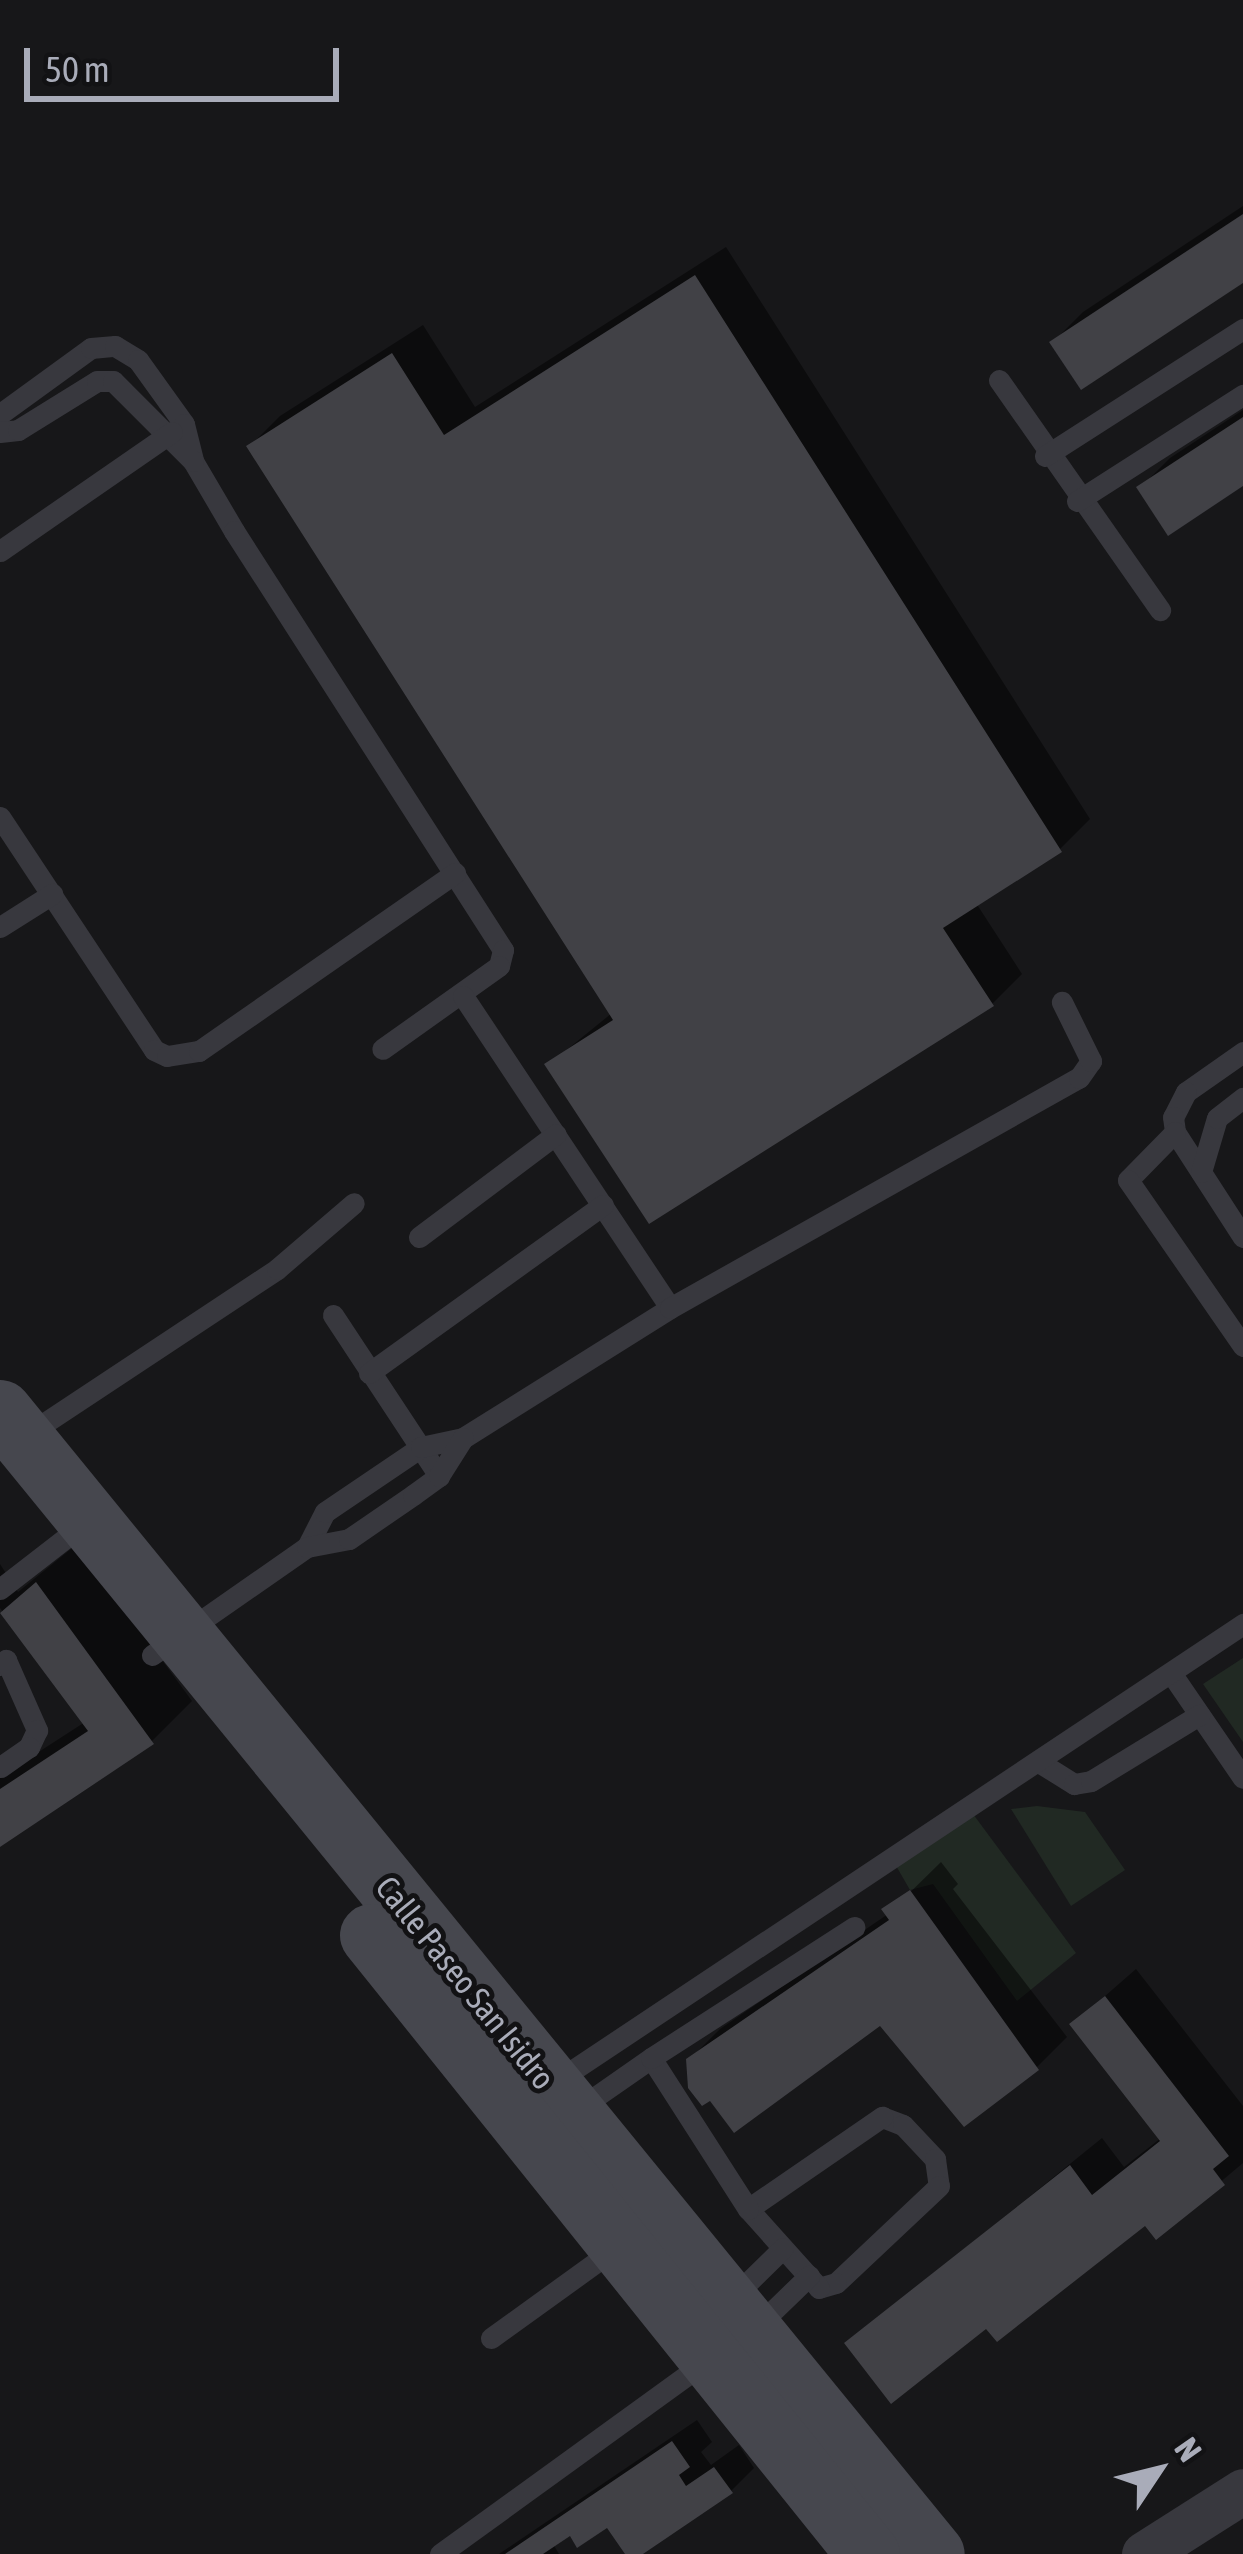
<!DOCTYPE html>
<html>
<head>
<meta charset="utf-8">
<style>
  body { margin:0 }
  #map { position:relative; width:1243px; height:2554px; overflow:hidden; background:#171719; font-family:"Asap Condensed",sans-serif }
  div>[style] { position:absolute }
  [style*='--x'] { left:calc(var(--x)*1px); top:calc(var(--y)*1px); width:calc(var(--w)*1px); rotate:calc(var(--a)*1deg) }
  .green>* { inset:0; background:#212923 }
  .shadow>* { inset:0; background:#0007 }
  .building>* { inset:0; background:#414146 }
  .service>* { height:21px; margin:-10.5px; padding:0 10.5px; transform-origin:10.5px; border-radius:10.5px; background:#38383e }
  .minor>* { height:45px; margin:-22.5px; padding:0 22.5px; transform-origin:22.5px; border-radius:22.5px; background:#38383e }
  .secondary>* { height:63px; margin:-31.5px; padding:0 31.5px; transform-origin:31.5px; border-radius:31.5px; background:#46474e }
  span { translate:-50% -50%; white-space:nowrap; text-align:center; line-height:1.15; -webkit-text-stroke:10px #121214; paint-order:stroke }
  .street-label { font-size:33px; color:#a9acb9 }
  .north { position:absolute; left:1099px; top:2410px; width:120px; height:120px; -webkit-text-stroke:9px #121214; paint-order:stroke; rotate:55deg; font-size:33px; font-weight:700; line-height:48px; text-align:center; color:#a9acb9 }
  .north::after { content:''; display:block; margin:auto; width:42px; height:54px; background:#a9acb9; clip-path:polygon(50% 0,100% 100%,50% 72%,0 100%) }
  .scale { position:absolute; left:24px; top:48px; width:315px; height:54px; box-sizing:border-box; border:6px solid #a9acb9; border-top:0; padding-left:15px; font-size:36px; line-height:42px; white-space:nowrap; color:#a9acb9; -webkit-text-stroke:9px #121214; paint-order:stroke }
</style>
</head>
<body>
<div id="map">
  <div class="green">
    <div style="clip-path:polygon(1243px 1658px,1243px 1742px,1203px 1684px)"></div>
    <div style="clip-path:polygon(1037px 1806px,1085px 1812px,1125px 1870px,1071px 1906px,1011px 1809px)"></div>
    <div style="clip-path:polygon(973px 1814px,1076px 1953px,1017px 2001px,933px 1884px,910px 1890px,895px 1864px)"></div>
  </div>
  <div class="shadow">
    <div style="clip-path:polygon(1243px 206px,1243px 279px,1053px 342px,1083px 312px)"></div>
    <div style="clip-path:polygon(726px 247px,1090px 819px,1060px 849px,976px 903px,1022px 974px,992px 1004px,548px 1065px,612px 1013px,250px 446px,280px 416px,423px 325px,475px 407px)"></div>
    <div style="clip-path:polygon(1243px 410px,1243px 483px,1140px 488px,1170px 458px)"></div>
    <div style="clip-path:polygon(77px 1544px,192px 1701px,152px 1741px,0 1844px,0 1777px,85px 1722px,0 1608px,0 1564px,18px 1592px)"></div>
    <div style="clip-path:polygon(941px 1862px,958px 1884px,953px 1889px,1067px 2037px,1037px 2067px,881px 2022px,689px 2060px,720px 2029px,888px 1914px)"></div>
    <div style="clip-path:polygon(1136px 1969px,1243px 2106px,1243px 2163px,1156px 2236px,1145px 2222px,987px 2324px,848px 2343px,1102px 2138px,1124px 2167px,1161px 2138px,1073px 2024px)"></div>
    <div style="clip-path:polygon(697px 2420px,712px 2442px,701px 2452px,711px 2465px,739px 2445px,754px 2468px,731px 2491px,638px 2554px,628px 2554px,608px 2524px,571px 2532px,553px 2544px,559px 2554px,499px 2554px)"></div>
  </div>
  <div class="building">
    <div style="clip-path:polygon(1243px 214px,1243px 283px,1081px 390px,1049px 342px)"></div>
    <div style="clip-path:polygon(695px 275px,1062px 852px,943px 928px,994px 1006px,649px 1224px,544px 1064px,613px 1020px,246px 446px,392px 353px,444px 435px)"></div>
    <div style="clip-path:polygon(1243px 417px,1243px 486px,1168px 536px,1136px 487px)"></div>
    <div style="clip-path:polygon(36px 1582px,154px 1744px,0 1847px,0 1789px,88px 1731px,0 1613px)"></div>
    <div style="clip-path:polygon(910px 1890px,1039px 2070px,964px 2127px,880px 2026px,734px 2133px,710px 2101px,702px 2106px,688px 2088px,686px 2059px,889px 1920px,881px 1909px)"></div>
    <div style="clip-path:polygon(1105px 1996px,1229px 2156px,1213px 2169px,1225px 2185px,1156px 2240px,1145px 2226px,997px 2342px,986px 2329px,891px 2404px,844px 2343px,1070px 2165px,1092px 2195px,1160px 2141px,1069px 2024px)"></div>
    <div style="clip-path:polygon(672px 2441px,690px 2467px,679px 2475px,686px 2486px,714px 2467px,733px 2493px,643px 2554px,625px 2554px,607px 2528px,577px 2548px,570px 2536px,543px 2554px,505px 2554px)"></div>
  </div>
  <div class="service">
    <div style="--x:999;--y:380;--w:281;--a:55"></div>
    <div style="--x:0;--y:414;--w:112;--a:-36"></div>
    <div style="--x:91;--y:348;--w:24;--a:-5"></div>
    <div style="--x:115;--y:346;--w:27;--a:31"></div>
    <div style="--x:138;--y:360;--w:79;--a:54.3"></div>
    <div style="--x:184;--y:424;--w:38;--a:76"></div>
    <div style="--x:193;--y:461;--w:81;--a:59.6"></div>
    <div style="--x:234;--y:531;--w:498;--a:57.3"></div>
    <div style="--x:503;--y:950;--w:16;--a:104"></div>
    <div style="--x:499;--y:966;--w:143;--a:144.6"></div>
    <div style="--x:0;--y:432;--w:18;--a:-6"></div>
    <div style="--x:18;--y:430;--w:93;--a:-31.8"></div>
    <div style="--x:97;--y:381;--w:16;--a:0"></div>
    <div style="--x:113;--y:381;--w:113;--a:45"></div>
    <div style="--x:1045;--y:456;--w:235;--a:-32.7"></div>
    <div style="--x:1077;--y:501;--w:197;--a:-32.6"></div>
    <div style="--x:0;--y:551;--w:209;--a:-34.7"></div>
    <div style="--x:0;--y:817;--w:279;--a:56.5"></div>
    <div style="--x:154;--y:1050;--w:14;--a:25"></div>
    <div style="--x:167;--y:1056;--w:32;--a:-9"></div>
    <div style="--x:199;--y:1051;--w:312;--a:-34.8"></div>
    <div style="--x:0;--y:927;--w:62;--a:-32.4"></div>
    <div style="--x:463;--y:996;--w:374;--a:56.4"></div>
    <div style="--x:1243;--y:1052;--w:70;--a:144.9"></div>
    <div style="--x:1186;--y:1092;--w:28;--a:117"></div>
    <div style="--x:1173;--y:1117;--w:15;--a:82"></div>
    <div style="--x:1175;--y:1132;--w:125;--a:57.1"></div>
    <div style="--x:1175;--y:1132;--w:67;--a:134.4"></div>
    <div style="--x:1128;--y:1180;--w:202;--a:55.3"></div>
    <div style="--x:1201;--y:1172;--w:56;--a:-73.5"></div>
    <div style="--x:1217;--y:1118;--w:33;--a:-38"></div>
    <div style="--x:419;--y:1237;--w:171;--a:-36.9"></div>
    <div style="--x:333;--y:1315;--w:193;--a:56.6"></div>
    <div style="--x:369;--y:1373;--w:288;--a:-35.7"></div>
    <div style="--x:28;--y:1434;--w:299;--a:-33.5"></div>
    <div style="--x:277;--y:1269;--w:101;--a:-40.6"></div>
    <div style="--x:307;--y:1547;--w:39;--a:-63"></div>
    <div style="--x:325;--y:1512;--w:116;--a:-34.1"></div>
    <div style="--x:421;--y:1447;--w:43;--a:-12.1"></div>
    <div style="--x:463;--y:1438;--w:244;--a:-32.1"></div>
    <div style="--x:670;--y:1308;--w:469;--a:-29.4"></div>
    <div style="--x:1079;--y:1078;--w:21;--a:-55"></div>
    <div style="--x:1091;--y:1061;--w:66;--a:-116.2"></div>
    <div style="--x:0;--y:1589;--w:108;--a:-37.8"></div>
    <div style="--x:152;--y:1655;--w:189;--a:-34.9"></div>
    <div style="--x:307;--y:1547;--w:43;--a:-10.8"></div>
    <div style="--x:349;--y:1539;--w:78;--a:-34.5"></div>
    <div style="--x:413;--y:1495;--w:32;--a:-36"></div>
    <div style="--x:439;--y:1476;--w:45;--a:-57.7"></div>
    <div style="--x:0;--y:1665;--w:8;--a:-40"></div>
    <div style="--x:6;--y:1660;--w:77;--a:66.1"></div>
    <div style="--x:37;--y:1730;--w:19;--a:115"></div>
    <div style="--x:29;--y:1747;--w:35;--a:145"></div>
    <div style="--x:1171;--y:1673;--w:127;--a:55.6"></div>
    <div style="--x:1042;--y:1764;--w:38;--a:32"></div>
    <div style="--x:1074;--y:1784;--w:17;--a:-10"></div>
    <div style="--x:1091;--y:1781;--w:127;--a:-31.4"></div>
    <div style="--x:555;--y:2082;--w:827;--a:-33.65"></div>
    <div style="--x:578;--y:2109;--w:89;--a:-34.9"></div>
    <div style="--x:882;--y:2117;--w:22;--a:21"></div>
    <div style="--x:903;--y:2125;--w:47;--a:46.7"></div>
    <div style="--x:935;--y:2159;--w:27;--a:82"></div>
    <div style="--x:939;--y:2186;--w:141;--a:136.7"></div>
    <div style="--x:836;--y:2283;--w:18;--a:164"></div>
    <div style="--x:819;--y:2288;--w:106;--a:-131.9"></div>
    <div style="--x:748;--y:2209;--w:163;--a:-34.5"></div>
    <div style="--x:748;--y:2209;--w:179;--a:-122.7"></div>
    <div style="--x:651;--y:2058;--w:242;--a:-32.8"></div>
    <div style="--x:732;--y:2298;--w:71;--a:-44.4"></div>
    <div style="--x:753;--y:2330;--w:78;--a:-44"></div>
    <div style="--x:491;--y:2338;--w:155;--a:-35.8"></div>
    <div style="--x:440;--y:2554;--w:326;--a:-35.9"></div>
  </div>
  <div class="minor">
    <div style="--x:1144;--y:2554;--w:117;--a:-32.5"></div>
  </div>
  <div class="secondary">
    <div style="--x:0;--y:1411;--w:1475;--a:50.78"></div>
    <div style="--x:371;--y:1935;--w:794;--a:51.24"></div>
  </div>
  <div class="street-label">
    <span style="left:465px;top:1983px;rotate:51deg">Calle Paseo San Isidro</span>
  </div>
  <div class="north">N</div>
  <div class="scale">50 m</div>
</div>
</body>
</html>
